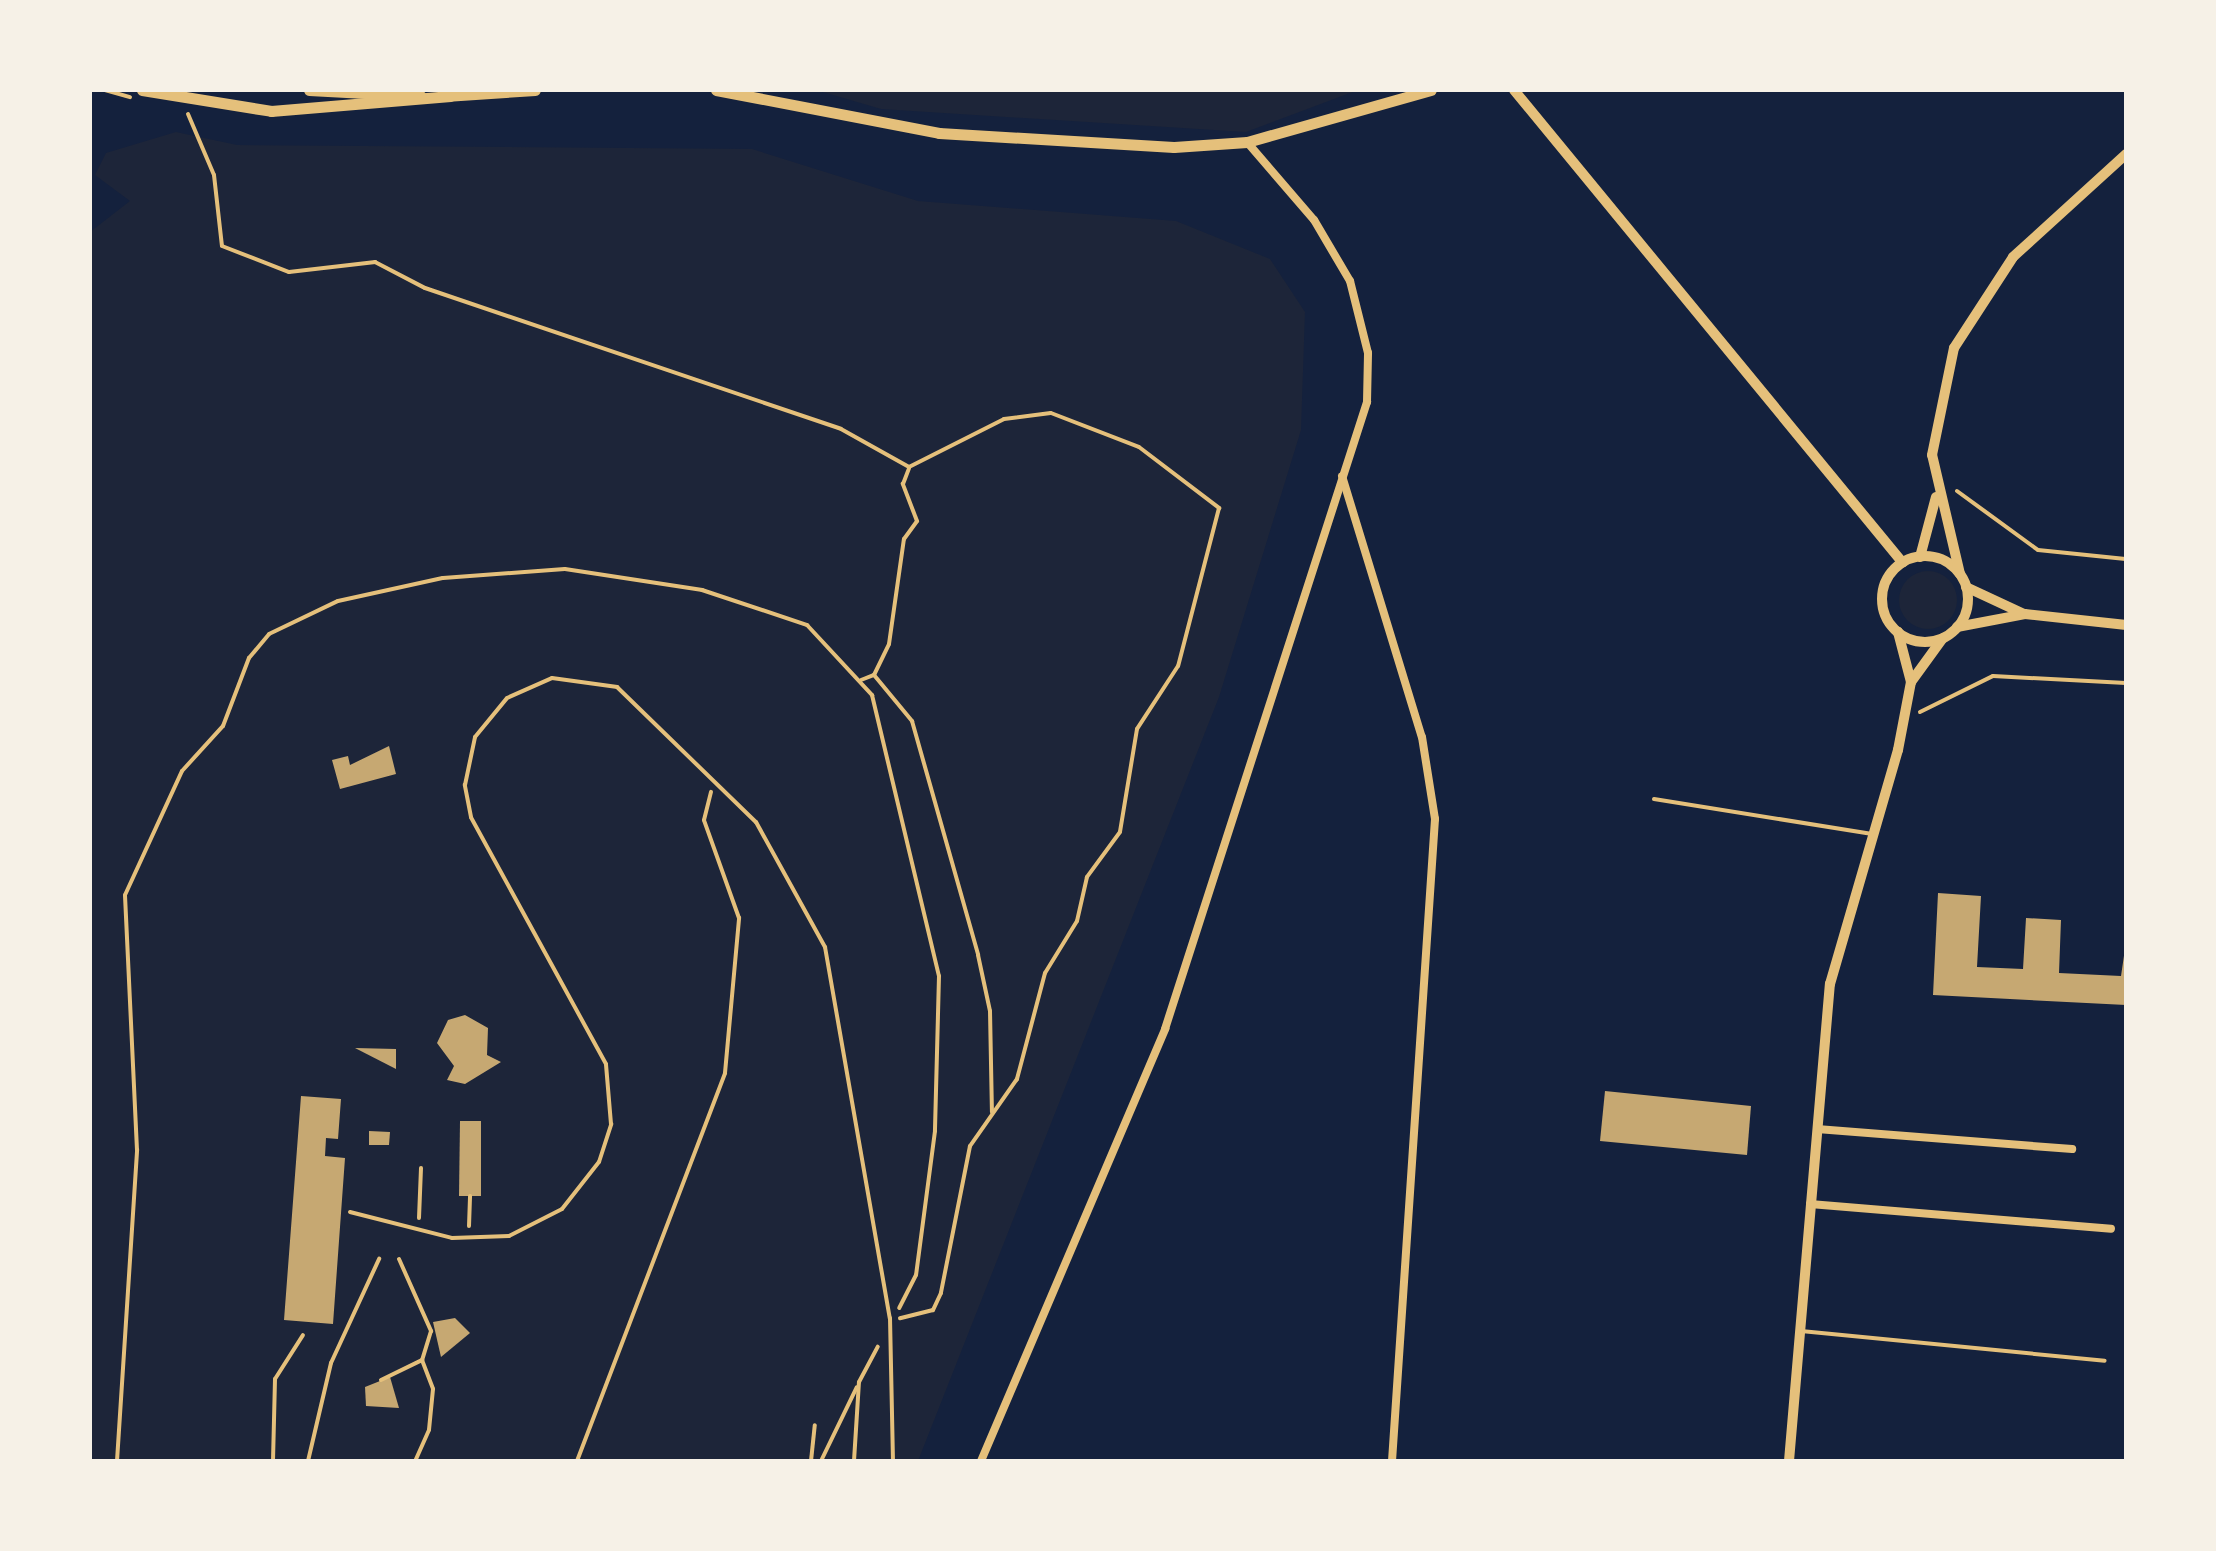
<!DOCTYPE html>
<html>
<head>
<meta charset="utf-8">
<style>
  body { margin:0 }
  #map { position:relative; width:2216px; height:1551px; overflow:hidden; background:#14213d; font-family:Lato,sans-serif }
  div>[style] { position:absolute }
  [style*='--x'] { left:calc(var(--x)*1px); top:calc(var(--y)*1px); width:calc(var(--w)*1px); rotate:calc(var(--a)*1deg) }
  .green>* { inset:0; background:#1d2539 }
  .round { border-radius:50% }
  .building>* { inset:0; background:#c6a872 }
  .path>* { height:4px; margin:-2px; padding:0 2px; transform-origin:2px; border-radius:2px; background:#e5c07b }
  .service>* { height:4px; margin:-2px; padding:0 2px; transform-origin:2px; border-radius:2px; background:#e5c07b }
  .minor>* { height:8px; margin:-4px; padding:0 4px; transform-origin:4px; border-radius:4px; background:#e5c07b }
  .tertiary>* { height:10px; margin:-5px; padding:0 5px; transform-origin:5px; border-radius:5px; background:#e5c07b }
  .tertiary>.ring { margin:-5px; padding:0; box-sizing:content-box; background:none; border:10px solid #e5c07b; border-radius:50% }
  .secondary>* { height:11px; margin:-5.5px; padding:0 5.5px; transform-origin:5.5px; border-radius:5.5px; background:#e5c07b }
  span { translate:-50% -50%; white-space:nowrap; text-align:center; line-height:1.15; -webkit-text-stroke:10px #f6f1e7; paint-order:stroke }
  .frame { position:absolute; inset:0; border:92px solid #f6f1e7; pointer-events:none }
</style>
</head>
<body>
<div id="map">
  <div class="green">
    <div style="clip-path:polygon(816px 90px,1358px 90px,1246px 132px,881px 109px)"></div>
    <div style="clip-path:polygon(176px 132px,237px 145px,752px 149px,918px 201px,1176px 221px,1270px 259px,1305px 312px,1301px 430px,1219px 697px,918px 1461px,90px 1461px,90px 232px,130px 201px,95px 175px,106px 153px)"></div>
    <div class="round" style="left:1899px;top:571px;width:58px;height:58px"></div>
  </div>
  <div class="building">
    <div style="clip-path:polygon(389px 746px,396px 774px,340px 789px,332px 760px,348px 756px,350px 765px)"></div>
    <div style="clip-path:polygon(1938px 893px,1981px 896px,1977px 967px,2023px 969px,2026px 918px,2061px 920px,2059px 973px,2121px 976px,2126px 942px,2126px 1005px,1933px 995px)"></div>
    <div style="clip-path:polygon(465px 1015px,488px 1028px,487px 1055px,501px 1062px,465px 1084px,447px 1080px,454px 1066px,437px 1043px,448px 1020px)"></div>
    <div style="clip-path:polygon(355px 1048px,396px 1049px,396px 1069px)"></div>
    <div style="clip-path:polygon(1605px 1091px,1751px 1106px,1747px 1155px,1600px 1141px)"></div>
    <div style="clip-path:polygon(301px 1096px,341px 1099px,338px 1139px,326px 1138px,325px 1156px,345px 1158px,333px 1324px,284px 1320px)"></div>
    <div style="clip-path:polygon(460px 1121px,481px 1121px,481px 1196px,459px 1196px)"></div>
    <div style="clip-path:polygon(369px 1131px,390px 1132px,389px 1145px,369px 1145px)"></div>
    <div style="clip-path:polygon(455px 1318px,470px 1333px,441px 1357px,433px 1322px)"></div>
    <div style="clip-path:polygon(390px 1377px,399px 1408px,366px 1406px,365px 1387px)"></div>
  </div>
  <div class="path">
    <div style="--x:105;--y:90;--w:26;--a:16"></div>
    <div style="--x:188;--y:114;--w:66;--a:66.9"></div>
    <div style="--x:214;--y:175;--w:71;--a:83.6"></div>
    <div style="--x:222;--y:246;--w:72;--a:21.2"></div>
    <div style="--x:289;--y:272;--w:87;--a:-6.6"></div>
    <div style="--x:375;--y:262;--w:56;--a:27.5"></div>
    <div style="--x:425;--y:288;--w:439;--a:18.7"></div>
    <div style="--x:841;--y:429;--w:78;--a:29.2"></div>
    <div style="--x:909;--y:467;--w:106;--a:-26.8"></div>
    <div style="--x:1004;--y:419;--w:47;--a:-7.3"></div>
    <div style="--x:1051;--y:413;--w:94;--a:21.1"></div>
    <div style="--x:1139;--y:447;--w:101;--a:37.3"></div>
    <div style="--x:1219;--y:508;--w:163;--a:104.5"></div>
    <div style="--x:1178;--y:666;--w:75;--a:123.1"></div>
    <div style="--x:1137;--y:729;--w:104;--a:99.4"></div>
    <div style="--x:1120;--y:832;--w:56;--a:126.3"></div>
    <div style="--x:1087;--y:877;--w:45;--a:102.8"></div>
    <div style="--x:1077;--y:921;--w:61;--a:121.6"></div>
    <div style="--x:1045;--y:973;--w:110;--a:104.8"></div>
    <div style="--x:1017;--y:1079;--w:82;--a:125"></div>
    <div style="--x:970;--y:1146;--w:150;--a:101.2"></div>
    <div style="--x:941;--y:1293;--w:19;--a:115"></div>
    <div style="--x:933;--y:1310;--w:34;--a:166"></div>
    <div style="--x:1957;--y:491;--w:100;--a:36.1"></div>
    <div style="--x:2038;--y:550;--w:88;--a:5.8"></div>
    <div style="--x:874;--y:675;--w:60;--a:50.4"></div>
    <div style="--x:912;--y:721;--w:243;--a:74.2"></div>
    <div style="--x:978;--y:955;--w:57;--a:77.9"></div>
    <div style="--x:990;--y:1011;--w:101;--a:88.9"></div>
    <div style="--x:861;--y:680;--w:14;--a:-21"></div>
    <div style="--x:874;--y:675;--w:34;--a:-64"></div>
    <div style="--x:889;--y:644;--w:106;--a:-81.9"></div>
    <div style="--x:904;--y:539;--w:22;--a:-54"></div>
    <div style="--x:917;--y:521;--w:40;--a:-111"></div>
    <div style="--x:903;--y:484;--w:17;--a:-69"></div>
    <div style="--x:1920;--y:712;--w:81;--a:-26.3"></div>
    <div style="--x:1993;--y:676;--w:133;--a:3"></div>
    <div style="--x:419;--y:1218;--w:50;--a:-87.7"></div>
    <div style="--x:469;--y:1226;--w:30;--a:-88"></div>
    <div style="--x:399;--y:1259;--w:79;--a:66"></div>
    <div style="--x:431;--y:1331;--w:30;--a:107"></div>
    <div style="--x:422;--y:1360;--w:31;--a:69"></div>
    <div style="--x:433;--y:1389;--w:41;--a:95.6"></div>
    <div style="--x:429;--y:1430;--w:34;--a:114"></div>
    <div style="--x:381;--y:1380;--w:46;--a:-26"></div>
    <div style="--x:117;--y:1461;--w:312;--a:-86.3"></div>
    <div style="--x:137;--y:1150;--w:255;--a:-92.7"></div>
    <div style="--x:125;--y:895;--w:136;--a:-65.3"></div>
    <div style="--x:182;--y:771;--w:61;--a:-47.7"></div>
    <div style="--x:223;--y:726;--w:73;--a:-69.1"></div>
    <div style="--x:249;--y:658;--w:31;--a:-50"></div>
    <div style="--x:269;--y:634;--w:76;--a:-25.6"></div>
    <div style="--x:338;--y:601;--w:107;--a:-12.4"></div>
    <div style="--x:443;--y:578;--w:122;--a:-4.2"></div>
    <div style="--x:565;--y:569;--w:139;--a:8.7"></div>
    <div style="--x:702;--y:590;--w:111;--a:18.4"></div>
    <div style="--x:807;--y:625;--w:96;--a:47.1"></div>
    <div style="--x:872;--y:695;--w:289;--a:76.6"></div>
    <div style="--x:939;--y:976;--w:155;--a:91.5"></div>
    <div style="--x:935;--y:1131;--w:145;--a:97.5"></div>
    <div style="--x:916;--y:1275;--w:37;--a:117"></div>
    <div style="--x:273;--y:1461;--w:82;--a:-88.6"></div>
    <div style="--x:275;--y:1379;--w:52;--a:-57.5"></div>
    <div style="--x:308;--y:1461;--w:101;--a:-76.8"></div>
    <div style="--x:331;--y:1363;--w:115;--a:-65.2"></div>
    <div style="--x:577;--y:1461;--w:415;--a:-69.1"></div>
    <div style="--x:725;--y:1073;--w:156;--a:-84.8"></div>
    <div style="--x:739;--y:918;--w:104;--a:-109.7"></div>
    <div style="--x:704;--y:820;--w:29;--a:-76"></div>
    <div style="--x:811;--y:1461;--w:36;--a:-84"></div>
    <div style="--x:821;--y:1461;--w:82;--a:-64.1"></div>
    <div style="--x:854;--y:1461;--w:79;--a:-86.4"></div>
    <div style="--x:859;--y:1382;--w:40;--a:-62"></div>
  </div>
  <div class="service">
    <div style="--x:1654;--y:799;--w:221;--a:9.1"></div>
    <div style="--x:350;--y:1212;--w:105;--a:14.3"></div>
    <div style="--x:452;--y:1238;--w:57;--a:-2"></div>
    <div style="--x:509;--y:1236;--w:59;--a:-27"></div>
    <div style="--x:562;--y:1209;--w:60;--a:-51.8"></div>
    <div style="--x:599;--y:1162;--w:40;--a:-72"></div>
    <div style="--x:611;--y:1124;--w:60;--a:-94.8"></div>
    <div style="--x:606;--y:1064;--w:281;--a:-118.7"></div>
    <div style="--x:471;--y:817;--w:33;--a:-101"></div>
    <div style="--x:465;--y:785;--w:49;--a:-78.2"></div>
    <div style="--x:475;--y:737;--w:50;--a:-50.6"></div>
    <div style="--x:507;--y:698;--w:49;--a:-24"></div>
    <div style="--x:552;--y:678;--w:66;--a:7.9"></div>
    <div style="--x:617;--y:687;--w:194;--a:44.2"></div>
    <div style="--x:756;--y:822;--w:143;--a:61.1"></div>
    <div style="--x:825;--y:947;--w:377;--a:80.1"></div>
    <div style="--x:890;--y:1318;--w:143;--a:88.8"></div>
    <div style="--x:1801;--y:1331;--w:305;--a:5.6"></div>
  </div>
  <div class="minor">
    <div style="--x:1342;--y:476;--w:273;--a:73"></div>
    <div style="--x:1422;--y:737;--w:83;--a:81"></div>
    <div style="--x:1435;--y:819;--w:643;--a:93.83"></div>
    <div style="--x:1817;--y:1129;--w:256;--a:4.5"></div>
    <div style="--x:1810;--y:1204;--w:302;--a:4.7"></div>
    <div style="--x:981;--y:1461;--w:470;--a:-66.9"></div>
    <div style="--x:1165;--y:1029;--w:659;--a:-72.14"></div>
    <div style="--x:1367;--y:402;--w:49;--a:-88.8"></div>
    <div style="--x:1368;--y:353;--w:74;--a:-104"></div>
    <div style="--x:1350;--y:281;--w:71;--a:-120.5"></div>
    <div style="--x:1314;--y:220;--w:103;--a:-130.7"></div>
  </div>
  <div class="tertiary">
    <div style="--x:1514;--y:90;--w:612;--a:50.57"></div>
    <div class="ring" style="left:1882px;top:556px;width:76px;height:76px"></div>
    <div style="--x:1920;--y:557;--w:62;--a:-75.1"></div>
    <div style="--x:1960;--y:574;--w:122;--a:-103.2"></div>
    <div style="--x:1932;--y:455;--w:109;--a:-78.4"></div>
    <div style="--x:1954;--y:348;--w:108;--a:-57"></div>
    <div style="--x:2013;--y:257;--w:153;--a:-42.3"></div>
    <div style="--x:1966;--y:587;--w:64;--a:25"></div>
    <div style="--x:1957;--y:627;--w:69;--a:-10.8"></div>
    <div style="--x:2025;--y:614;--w:102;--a:6.2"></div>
    <div style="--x:1911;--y:682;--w:54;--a:-54"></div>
    <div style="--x:1789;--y:1461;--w:479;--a:-85.1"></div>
    <div style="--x:1830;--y:984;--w:244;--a:-73.8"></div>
    <div style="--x:1898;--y:750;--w:69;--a:-79.2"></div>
    <div style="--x:1911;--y:682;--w:52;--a:-104.6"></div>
  </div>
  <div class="secondary">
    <div style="--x:142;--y:90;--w:131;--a:9.2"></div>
    <div style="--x:271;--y:111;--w:180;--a:-4.8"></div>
    <div style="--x:309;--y:90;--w:112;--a:3.1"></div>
    <div style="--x:716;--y:90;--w:227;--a:10.9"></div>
    <div style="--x:939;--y:133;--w:235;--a:3.4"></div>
    <div style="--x:1174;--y:147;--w:73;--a:-3.9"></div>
    <div style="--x:1247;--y:142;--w:191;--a:-15.8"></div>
    <div style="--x:445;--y:96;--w:90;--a:-3.8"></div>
  </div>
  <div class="frame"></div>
</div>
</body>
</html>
